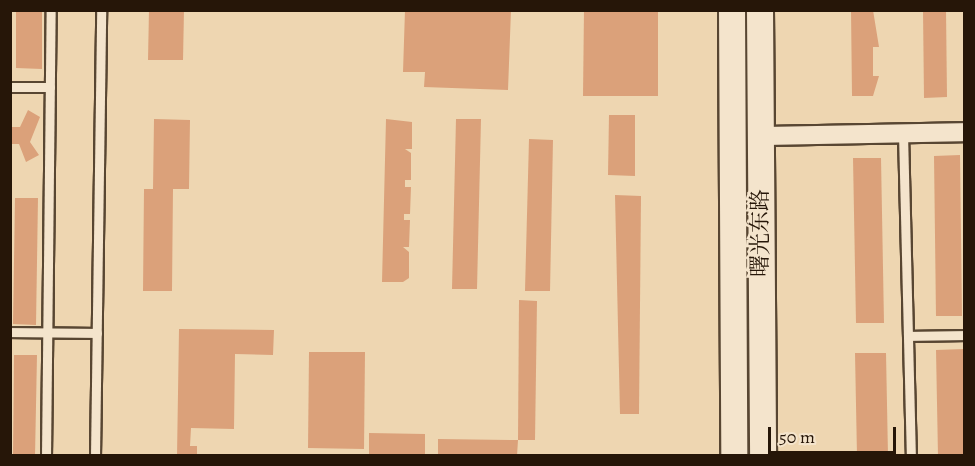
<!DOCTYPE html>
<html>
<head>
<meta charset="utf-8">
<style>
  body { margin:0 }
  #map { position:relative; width:975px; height:466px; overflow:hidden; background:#eed6b1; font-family:Alegreya,"Noto Serif SC",serif }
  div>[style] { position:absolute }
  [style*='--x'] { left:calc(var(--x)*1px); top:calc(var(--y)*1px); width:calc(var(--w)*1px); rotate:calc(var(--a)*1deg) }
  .building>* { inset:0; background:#dba17a }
  .roads { filter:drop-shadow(2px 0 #584632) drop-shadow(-2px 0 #584632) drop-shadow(0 2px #584632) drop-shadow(0 -2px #584632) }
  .service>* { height:9px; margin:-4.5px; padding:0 4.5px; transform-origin:4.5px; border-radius:4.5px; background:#f4e4cc }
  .minor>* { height:18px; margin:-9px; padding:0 9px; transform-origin:9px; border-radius:9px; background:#f4e4cc }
  .secondary>* { height:26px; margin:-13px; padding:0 13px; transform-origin:13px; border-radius:13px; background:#f4e4cc }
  span { translate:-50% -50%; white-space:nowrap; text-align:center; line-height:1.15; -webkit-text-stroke:5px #f4e4cc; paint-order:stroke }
  .street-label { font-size:22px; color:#261608 }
  .frame { position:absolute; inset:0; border:12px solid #261608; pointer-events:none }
  .scale { position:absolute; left:768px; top:427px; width:128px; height:27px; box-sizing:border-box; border:3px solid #261608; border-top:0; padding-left:8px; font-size:18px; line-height:21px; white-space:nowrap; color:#261608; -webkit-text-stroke:4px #f4e4cc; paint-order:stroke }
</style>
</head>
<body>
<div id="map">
  <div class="building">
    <div style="clip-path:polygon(16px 10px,42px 10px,42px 69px,16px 68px)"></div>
    <div style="clip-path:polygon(149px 10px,184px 10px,183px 60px,148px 60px)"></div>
    <div style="clip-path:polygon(405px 10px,511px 10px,508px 90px,424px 87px,425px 72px,403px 72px)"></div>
    <div style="clip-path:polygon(584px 10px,658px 10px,658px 96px,583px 96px)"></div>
    <div style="clip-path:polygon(851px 10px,873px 10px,879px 47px,873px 47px,873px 76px,879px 76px,873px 96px,852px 96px)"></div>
    <div style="clip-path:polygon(923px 10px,946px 10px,947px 97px,924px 98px)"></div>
    <div style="clip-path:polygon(28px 110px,40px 117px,30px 142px,39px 155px,26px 162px,19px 144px,10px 144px,10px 127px,20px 127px)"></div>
    <div style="clip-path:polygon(609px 115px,635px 115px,635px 176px,608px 175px)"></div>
    <div style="clip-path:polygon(154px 119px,190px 120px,189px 189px,173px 189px,172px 291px,143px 291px,144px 189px,153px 189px)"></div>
    <div style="clip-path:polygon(386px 119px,412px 122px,412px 149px,405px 149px,411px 153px,411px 180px,405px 180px,405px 187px,411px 187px,410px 214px,404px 214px,404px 220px,410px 220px,409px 247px,403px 247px,409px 252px,409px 278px,403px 282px,382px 282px)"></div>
    <div style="clip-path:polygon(456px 119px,481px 119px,477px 289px,452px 289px)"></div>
    <div style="clip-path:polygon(529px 139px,553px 140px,550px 291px,525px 291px)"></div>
    <div style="clip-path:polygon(960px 155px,962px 316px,936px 316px,934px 156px)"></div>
    <div style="clip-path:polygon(853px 158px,881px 158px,884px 323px,856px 323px)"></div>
    <div style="clip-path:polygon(615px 195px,641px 196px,639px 414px,620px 414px)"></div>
    <div style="clip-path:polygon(15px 198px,38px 198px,36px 325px,13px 324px)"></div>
    <div style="clip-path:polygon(519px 300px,537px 301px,535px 440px,518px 440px)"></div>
    <div style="clip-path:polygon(179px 329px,274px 330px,273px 355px,235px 354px,234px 429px,191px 428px,190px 446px,197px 446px,197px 456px,177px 456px)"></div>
    <div style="clip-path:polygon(964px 349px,964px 456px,938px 456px,936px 350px)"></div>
    <div style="clip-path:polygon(309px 352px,365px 352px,364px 449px,308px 448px)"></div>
    <div style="clip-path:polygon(855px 353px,886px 353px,888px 456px,857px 456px)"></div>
    <div style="clip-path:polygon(14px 355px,37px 355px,35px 456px,13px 456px)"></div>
    <div style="clip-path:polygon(369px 433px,425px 434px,425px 456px,369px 456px)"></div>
    <div style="clip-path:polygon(438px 439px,518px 440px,517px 456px,438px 456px)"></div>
  </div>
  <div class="roads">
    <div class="service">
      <div style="--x:10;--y:87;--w:40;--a:0"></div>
      <div style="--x:903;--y:133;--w:323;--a:88.6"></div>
      <div style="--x:10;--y:332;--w:87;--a:0.7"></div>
      <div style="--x:908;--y:336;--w:56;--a:-1"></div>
      <div style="--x:46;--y:456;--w:446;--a:-89.4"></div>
      <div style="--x:95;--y:456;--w:446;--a:-89.2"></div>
    </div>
    <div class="minor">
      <div style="--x:761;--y:136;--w:203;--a:-1.1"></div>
    </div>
    <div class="secondary">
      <div style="--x:732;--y:10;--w:446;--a:89.7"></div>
      <div style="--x:760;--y:10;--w:446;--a:89.6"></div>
    </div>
  </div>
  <div class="street-label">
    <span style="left:761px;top:233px;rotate:-90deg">曙光东路</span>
  </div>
  <div class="frame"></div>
  <div class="scale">50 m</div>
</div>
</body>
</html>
